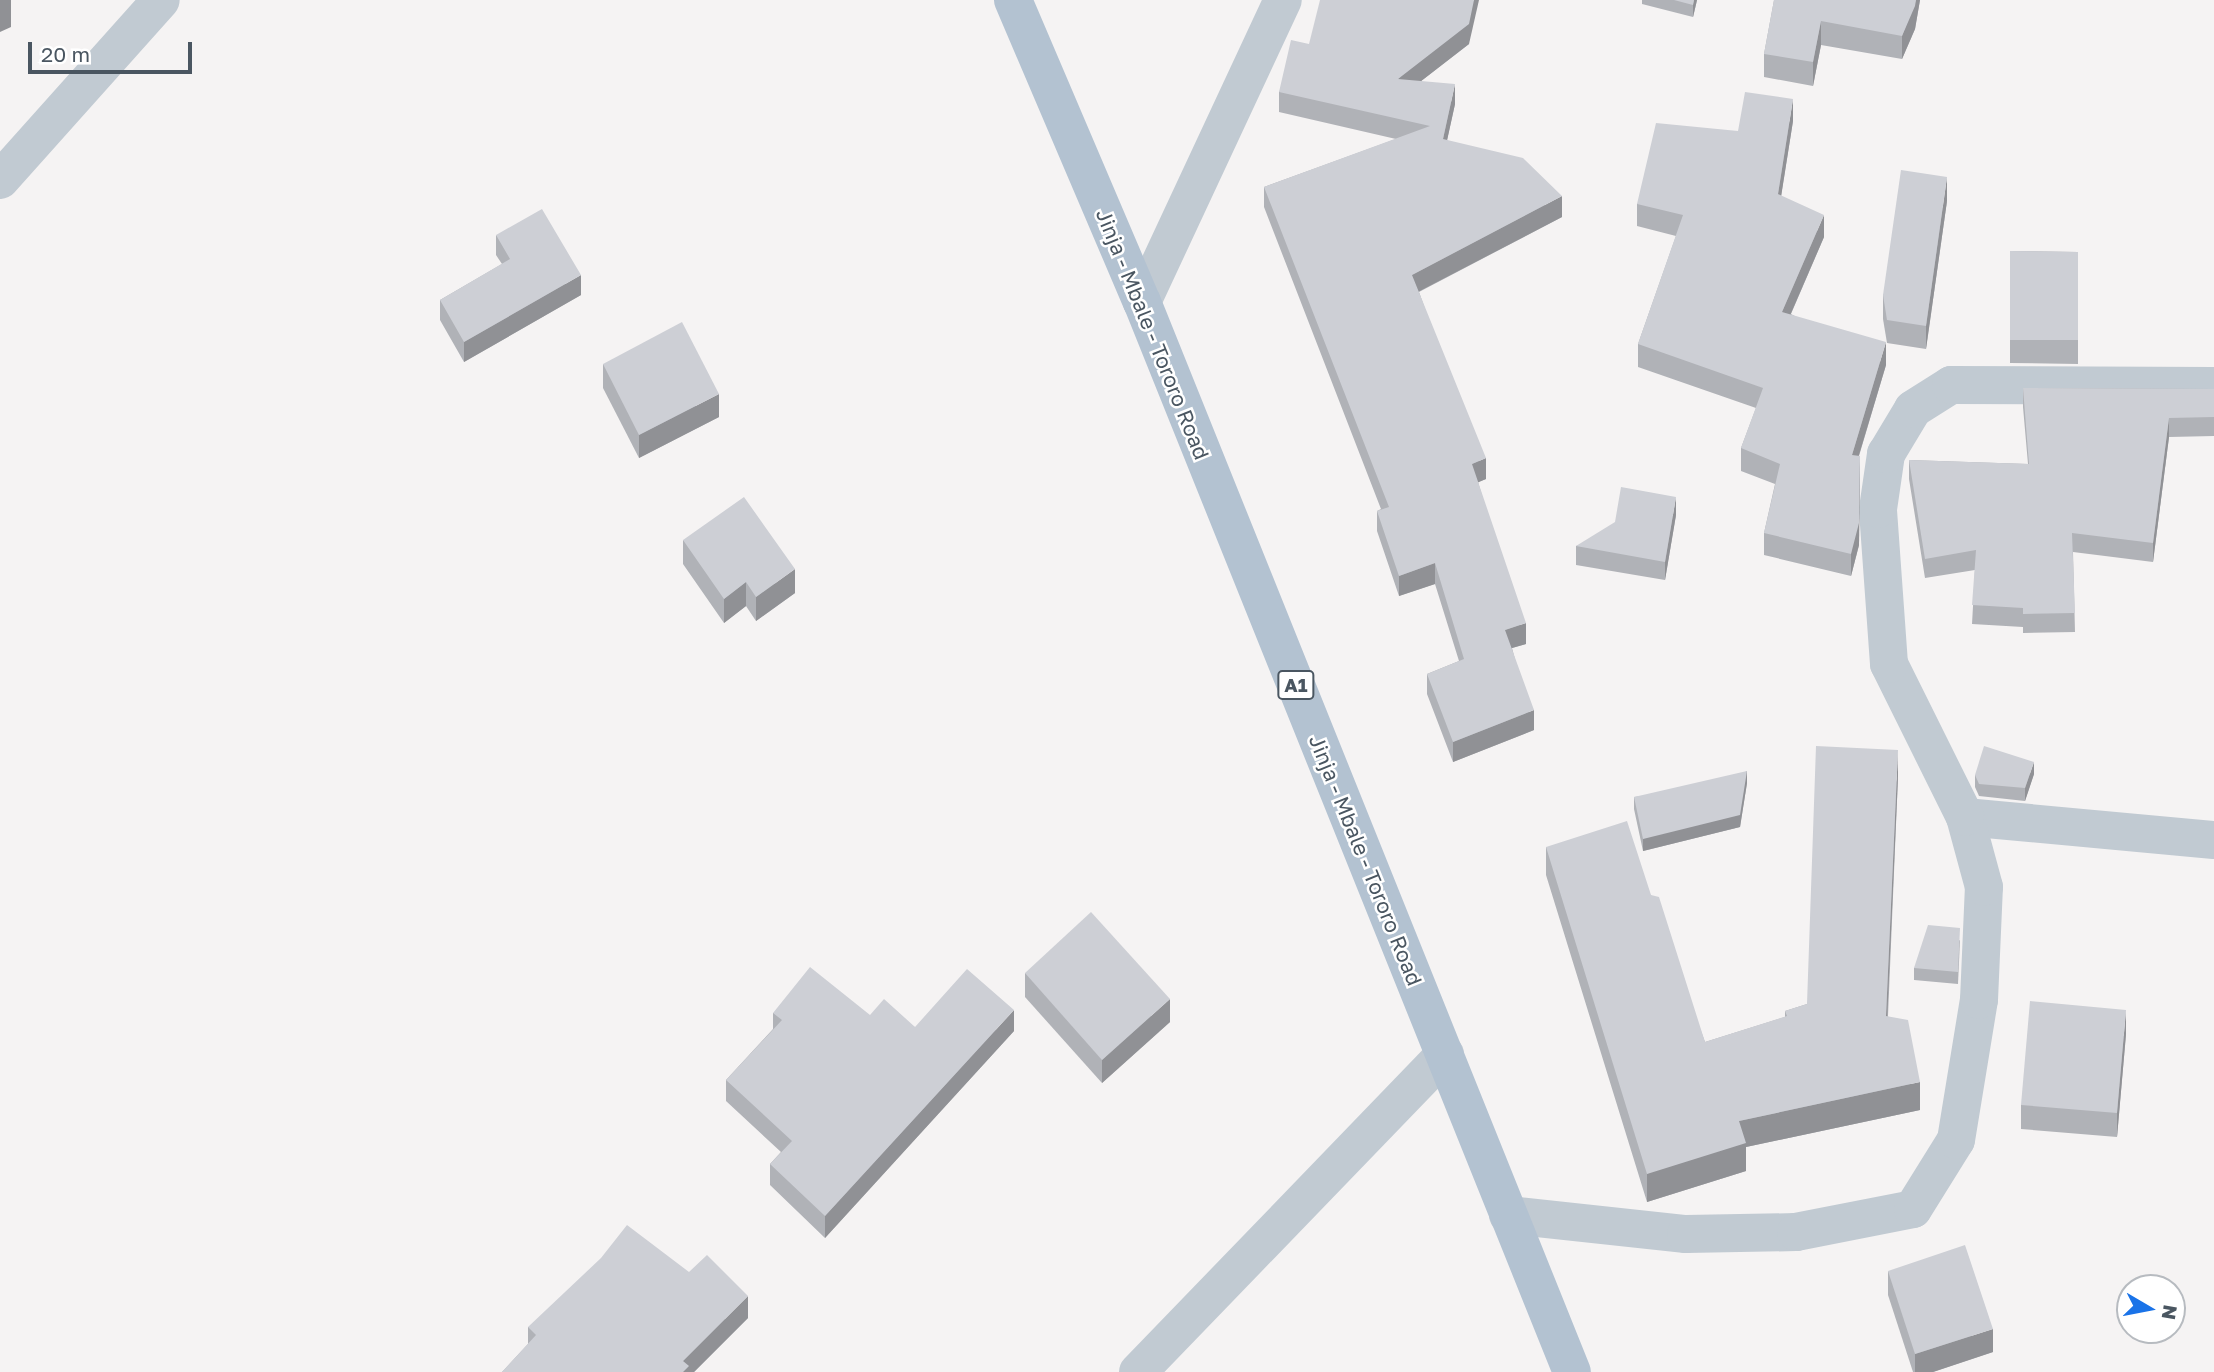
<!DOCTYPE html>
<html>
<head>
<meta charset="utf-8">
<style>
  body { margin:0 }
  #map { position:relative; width:2214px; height:1372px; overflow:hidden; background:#f5f3f3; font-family:"Golos Text",sans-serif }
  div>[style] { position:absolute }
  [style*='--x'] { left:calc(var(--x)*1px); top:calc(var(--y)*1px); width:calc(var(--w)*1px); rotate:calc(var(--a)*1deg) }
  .street>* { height:38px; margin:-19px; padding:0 19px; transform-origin:19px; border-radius:19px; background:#c1cad2 }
  .primary>* { height:38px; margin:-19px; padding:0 19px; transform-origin:19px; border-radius:19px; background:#b3c2d1 }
  .wall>* { inset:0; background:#b0b2b7 }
  .shaded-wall>* { inset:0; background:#909195 }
  .building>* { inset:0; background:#cdcfd5 }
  span { translate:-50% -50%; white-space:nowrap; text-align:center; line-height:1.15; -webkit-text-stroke:5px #fff; paint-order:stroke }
  .shield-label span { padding:2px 5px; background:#fff; border:2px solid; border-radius:5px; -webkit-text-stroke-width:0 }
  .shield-label { font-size:19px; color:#4a5661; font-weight:700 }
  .street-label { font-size:21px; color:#4a5661 }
  .north { position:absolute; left:2116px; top:1274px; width:70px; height:70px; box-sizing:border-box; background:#fff; border:2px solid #b7bbc0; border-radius:50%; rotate:100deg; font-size:19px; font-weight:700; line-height:28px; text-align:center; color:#4a5661 }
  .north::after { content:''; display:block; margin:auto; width:24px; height:32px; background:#1a73e8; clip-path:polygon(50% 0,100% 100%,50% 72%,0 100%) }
  .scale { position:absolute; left:28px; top:42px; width:164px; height:32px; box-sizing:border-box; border:4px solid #4a5661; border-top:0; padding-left:9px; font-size:21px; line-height:24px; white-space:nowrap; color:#4a5661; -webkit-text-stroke:5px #fff; paint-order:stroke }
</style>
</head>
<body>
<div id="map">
  <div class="street">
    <div style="--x:0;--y:180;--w:241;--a:-48.2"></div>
    <div style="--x:1142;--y:302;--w:333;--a:-65"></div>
    <div style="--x:1965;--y:817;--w:250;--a:5.3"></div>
    <div style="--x:1508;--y:1215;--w:179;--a:6.1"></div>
    <div style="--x:1686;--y:1234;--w:110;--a:-1"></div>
    <div style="--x:1796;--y:1232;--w:119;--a:-11.1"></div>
    <div style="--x:1913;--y:1209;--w:81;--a:-58.1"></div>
    <div style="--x:1956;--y:1140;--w:142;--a:-80.7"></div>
    <div style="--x:1979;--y:1000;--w:113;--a:-87.5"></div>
    <div style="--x:1984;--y:887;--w:73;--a:-105.2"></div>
    <div style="--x:1965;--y:817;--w:171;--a:-116.4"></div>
    <div style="--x:1889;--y:664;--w:155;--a:-94.1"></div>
    <div style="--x:1878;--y:509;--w:56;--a:-81.7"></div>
    <div style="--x:1886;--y:454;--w:52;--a:-59"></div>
    <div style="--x:1913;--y:409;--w:45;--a:-32.3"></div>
    <div style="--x:1951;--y:385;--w:263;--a:0.2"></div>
    <div style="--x:1138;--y:1372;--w:442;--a:-46"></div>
  </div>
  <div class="primary">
    <div style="--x:1013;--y:0;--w:328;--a:66.9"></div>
    <div style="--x:1142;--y:302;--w:1153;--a:68.11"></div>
  </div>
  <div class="wall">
    <div style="clip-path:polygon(1642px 0,1697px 0,1693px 17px,1642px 4px)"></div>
    <div style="clip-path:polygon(1774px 0,1920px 0,1915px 29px,1902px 59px,1821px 45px,1813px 86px,1764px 77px,1764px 54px)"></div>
    <div style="clip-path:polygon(1309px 44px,1469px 44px,1421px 81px,1455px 104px,1447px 140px,1562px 217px,1419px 292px,1486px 479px,1478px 482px,1526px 644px,1512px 648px,1534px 730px,1453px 762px,1427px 694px,1427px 674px,1459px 661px,1435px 584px,1399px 596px,1377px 531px,1377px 511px,1381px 509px,1264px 207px,1264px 187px,1396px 139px,1279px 112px,1279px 92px)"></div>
    <div style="clip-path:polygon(1793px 121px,1781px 196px,1824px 237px,1791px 314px,1886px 365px,1859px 456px,1860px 478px,1859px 545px,1851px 576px,1764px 555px,1764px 533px,1775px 484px,1741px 471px,1741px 448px,1756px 408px,1638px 367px,1638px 344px,1676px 236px,1637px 226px,1637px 204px,1738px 131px)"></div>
    <div style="clip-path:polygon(1947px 201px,1926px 349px,1887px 343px,1883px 319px,1883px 295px)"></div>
    <div style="clip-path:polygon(496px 235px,581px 295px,464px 362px,440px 320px,440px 300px,502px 264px,496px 255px)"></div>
    <div style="clip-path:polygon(2010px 251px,2078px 252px,2078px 364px,2010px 363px)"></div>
    <div style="clip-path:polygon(603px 364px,719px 417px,639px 458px,603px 388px)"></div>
    <div style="clip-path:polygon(2023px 388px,2214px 389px,2214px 436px,2169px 437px,2153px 562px,2073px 552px,2075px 632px,2023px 633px,2023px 627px,1972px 624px,1975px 570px,1925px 578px,1909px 479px,1909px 460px,2028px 464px,2023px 407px)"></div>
    <div style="clip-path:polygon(1676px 515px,1665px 580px,1576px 565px,1576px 546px)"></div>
    <div style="clip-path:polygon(683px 540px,795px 593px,756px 621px,746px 606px,724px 623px,683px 564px)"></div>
    <div style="clip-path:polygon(2034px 774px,2025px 801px,1979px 796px,1975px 787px,1975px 775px)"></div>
    <div style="clip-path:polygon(1898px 777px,1888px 1016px,1920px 1110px,1746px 1147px,1746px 1171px,1647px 1202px,1546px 875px,1546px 847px,1651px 895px,1705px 1042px,1785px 1017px,1785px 1011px,1807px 1004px)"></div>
    <div style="clip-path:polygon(1747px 783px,1740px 827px,1643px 851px,1634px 809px,1634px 797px)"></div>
    <div style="clip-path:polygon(1960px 940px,1958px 984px,1914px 980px,1914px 968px)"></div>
    <div style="clip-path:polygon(1025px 973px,1170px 1022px,1102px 1083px,1025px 997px)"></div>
    <div style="clip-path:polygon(773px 1013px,870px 1015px,915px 1027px,1014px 1031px,825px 1238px,770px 1185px,770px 1164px,781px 1152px,726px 1101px,726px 1080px,773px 1029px)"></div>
    <div style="clip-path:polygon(2126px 1034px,2117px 1137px,2021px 1129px,2021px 1105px)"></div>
    <div style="clip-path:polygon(1888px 1271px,1993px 1352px,1933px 1372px,1913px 1372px,1888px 1295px)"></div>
    <div style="clip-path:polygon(748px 1318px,694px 1372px,502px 1372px,528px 1344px,528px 1327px)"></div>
  </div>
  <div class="shaded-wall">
    <div style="clip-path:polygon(0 0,11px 0,11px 27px,0 32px)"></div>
    <div style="clip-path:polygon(1474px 0,1479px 0,1469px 44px,1398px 99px,1398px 79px)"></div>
    <div style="clip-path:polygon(1694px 0,1697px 0,1693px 17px,1693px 5px)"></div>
    <div style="clip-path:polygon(1916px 0,1920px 0,1915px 29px,1902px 59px,1902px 36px)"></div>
    <div style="clip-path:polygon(1821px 21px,1821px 45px,1813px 86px,1813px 62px)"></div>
    <div style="clip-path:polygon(1455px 84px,1455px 104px,1443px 159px,1443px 139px)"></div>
    <div style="clip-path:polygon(1793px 99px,1793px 121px,1778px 216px,1778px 194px)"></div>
    <div style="clip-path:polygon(1947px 177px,1947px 201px,1926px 349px,1926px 326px)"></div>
    <div style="clip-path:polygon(1562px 196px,1562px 217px,1412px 295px,1412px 275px)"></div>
    <div style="clip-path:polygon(1824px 215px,1824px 237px,1782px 334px,1782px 312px)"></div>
    <div style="clip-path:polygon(581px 275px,581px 295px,464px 362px,464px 342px)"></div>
    <div style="clip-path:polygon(1886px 342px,1886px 365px,1852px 478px,1852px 455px)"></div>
    <div style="clip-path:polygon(719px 394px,719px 417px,639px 458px,639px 435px)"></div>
    <div style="clip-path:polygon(2169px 418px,2169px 437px,2153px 562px,2153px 543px)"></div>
    <div style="clip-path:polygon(1860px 456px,1859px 545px,1851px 576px,1851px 554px)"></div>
    <div style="clip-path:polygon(1486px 458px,1486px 479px,1472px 485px,1472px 464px)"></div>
    <div style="clip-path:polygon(1676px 497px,1676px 515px,1665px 580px,1665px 562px)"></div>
    <div style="clip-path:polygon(1435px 563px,1435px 584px,1399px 596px,1399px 576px)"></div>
    <div style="clip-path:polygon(795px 569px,795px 593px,756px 621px,756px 597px)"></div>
    <div style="clip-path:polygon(746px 582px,746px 606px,724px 623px,724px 599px)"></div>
    <div style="clip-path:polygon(1526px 623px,1526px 644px,1505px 650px,1505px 630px)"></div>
    <div style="clip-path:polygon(1534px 710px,1534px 730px,1453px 762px,1453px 742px)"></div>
    <div style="clip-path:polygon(1898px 750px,1898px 777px,1886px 1044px,1886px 1016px)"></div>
    <div style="clip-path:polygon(2034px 762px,2034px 774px,2025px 801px,2025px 788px)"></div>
    <div style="clip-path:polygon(1747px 771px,1747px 783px,1740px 827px,1643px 851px,1643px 839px)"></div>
    <div style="clip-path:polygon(1170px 999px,1170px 1022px,1102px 1083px,1102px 1060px)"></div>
    <div style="clip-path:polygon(1014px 1010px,1014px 1031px,825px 1238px,825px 1216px)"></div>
    <div style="clip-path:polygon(2126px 1010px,2126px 1034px,2117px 1137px,2117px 1113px)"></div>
    <div style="clip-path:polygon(1920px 1082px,1920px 1110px,1746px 1147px,1746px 1171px,1647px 1202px,1647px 1174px,1739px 1121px)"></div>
    <div style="clip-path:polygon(748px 1296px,748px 1318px,694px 1372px,683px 1372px,683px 1361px)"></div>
    <div style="clip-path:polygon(1993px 1329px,1993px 1352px,1933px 1372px,1915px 1372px,1915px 1354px)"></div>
  </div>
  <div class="building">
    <div style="clip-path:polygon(1320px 0,1474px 0,1469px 24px,1398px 79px,1455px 84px,1443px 139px,1523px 158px,1562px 196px,1412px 275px,1486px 458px,1472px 464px,1526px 623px,1505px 630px,1534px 710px,1453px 742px,1427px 674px,1464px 659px,1435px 563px,1399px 576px,1377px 511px,1389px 507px,1264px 187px,1430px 126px,1279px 92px,1291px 40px,1309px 44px)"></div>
    <div style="clip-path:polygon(1674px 0,1694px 0,1693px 5px)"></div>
    <div style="clip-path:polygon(1774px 0,1916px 0,1915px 6px,1902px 36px,1821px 21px,1813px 62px,1764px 54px)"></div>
    <div style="clip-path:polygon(1745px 92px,1793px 99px,1778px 194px,1824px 215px,1782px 312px,1886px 342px,1852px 455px,1860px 456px,1859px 523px,1851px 554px,1764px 533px,1780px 464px,1741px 448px,1763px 388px,1638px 344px,1683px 215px,1637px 204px,1656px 123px,1738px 131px)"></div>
    <div style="clip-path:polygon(1901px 170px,1947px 177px,1926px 326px,1887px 320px,1883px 295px)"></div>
    <div style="clip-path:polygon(542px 209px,581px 275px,464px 342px,440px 300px,510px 259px,496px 235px)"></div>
    <div style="clip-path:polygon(2010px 251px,2078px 252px,2078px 340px,2010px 340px)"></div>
    <div style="clip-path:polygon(682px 322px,719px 394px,639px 435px,603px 364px)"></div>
    <div style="clip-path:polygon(2023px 388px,2214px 389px,2214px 417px,2169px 418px,2153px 543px,2072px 533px,2075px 613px,2023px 614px,2023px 608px,1972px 605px,1976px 550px,1925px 559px,1909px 460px,2029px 464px)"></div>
    <div style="clip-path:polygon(1621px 487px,1676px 497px,1665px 562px,1576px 546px,1615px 522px)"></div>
    <div style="clip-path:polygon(744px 497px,795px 569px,756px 597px,746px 582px,724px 599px,683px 540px)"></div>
    <div style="clip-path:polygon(1816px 746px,1898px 750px,1886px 1016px,1908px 1020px,1920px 1082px,1739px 1121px,1746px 1143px,1647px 1174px,1546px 847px,1627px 821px,1651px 895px,1659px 897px,1705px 1042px,1787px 1016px,1785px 1011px,1807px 1004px)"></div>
    <div style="clip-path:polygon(1984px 746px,2034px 762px,2025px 788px,1979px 784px,1975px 775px)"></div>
    <div style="clip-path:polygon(1747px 771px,1740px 815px,1643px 839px,1634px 797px)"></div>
    <div style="clip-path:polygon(1091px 912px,1170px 999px,1102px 1060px,1025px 973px)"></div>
    <div style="clip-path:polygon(1928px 925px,1960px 928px,1958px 972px,1914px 968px)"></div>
    <div style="clip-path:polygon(810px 967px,870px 1015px,884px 999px,915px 1027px,967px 969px,1014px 1010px,825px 1216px,770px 1164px,792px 1141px,726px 1080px,782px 1020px,773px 1013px)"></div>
    <div style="clip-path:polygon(2030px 1001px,2126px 1010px,2117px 1113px,2021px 1105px)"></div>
    <div style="clip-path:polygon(627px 1225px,689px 1272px,707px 1255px,748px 1296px,683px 1361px,689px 1366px,683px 1372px,502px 1372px,536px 1335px,528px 1327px,601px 1258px)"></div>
    <div style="clip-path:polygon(1965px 1245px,1993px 1329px,1915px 1354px,1888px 1271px)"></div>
  </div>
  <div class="shield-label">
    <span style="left:1296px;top:685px">A1</span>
  </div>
  <div class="street-label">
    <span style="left:1153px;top:334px;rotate:68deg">Jinja - Mbale - Tororo Road</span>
    <span style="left:1366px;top:860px;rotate:68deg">Jinja - Mbale - Tororo Road</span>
  </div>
  <div class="north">N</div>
  <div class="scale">20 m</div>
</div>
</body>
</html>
